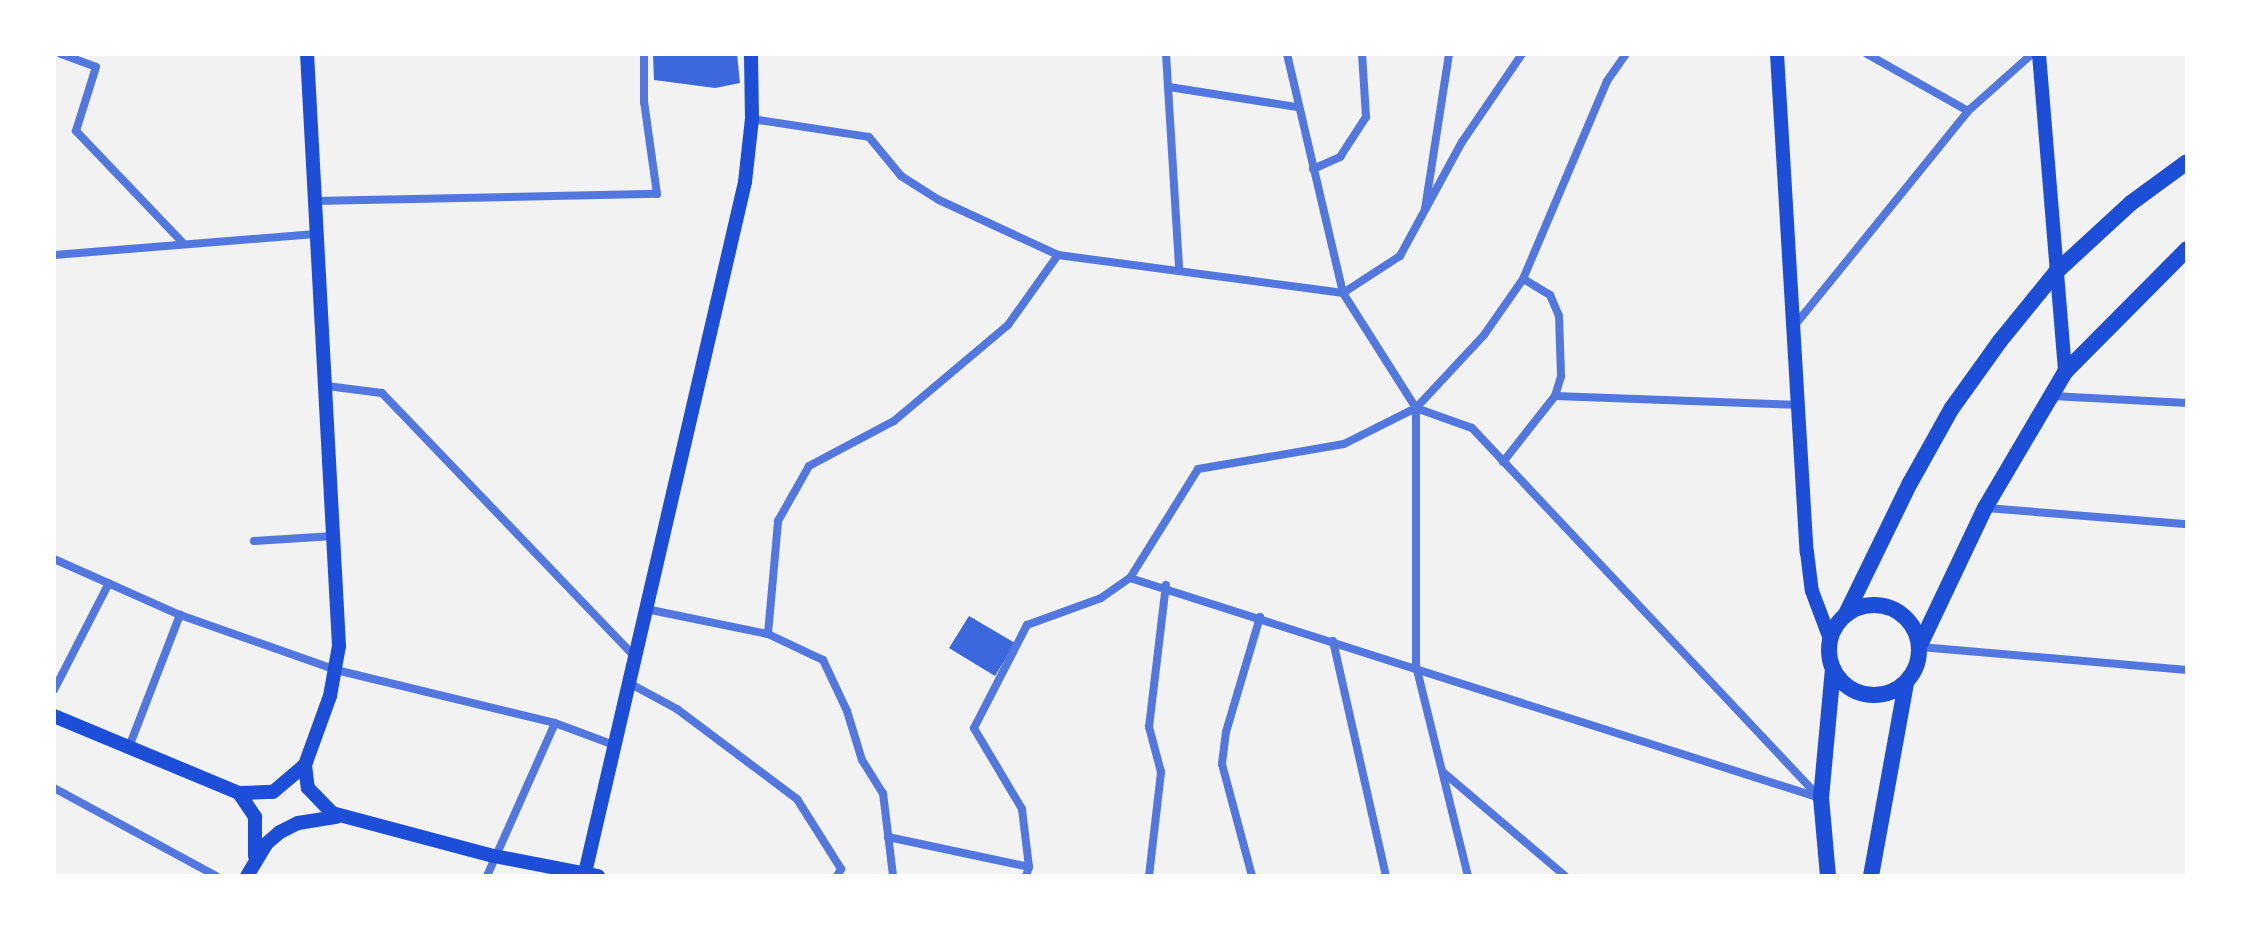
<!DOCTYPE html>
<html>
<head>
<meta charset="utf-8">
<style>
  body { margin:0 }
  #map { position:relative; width:2241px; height:930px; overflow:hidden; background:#f2f2f2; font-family:Karla,sans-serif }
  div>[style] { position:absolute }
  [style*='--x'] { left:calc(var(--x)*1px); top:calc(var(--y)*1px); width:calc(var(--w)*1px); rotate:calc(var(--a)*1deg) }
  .building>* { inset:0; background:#3d67dc }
  .minor>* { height:8px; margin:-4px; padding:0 4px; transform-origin:4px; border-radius:4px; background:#5277de }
  .secondary>* { height:14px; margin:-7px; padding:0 7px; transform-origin:7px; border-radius:7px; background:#1d4ed8 }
  .primary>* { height:16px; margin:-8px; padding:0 8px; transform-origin:8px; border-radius:8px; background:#1d4ed8 }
  .primary>.ring { margin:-8px; padding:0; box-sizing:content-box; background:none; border:16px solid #1d4ed8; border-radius:50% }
  span { translate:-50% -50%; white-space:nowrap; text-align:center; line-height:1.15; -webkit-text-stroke:7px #fff; paint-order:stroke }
  .frame { position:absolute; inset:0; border:56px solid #fff; pointer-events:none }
</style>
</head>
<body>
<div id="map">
  <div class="building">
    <div style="clip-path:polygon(653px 54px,737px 54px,740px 83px,715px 88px,654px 80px)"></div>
    <div style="clip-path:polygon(969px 616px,1015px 643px,995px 676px,949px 648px)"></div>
  </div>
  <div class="minor">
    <div style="--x:61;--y:54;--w:37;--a:20"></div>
    <div style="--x:96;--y:67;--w:67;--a:107.4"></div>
    <div style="--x:76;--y:131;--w:156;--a:46.3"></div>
    <div style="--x:1166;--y:54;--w:213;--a:86.5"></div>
    <div style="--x:1287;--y:54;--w:245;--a:76.8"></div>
    <div style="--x:1343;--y:293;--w:136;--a:57.6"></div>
    <div style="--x:1416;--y:408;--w:59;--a:19.7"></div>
    <div style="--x:1472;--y:428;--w:508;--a:46.76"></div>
    <div style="--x:1867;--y:54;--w:116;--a:29.4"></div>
    <div style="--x:1169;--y:87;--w:130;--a:8.9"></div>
    <div style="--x:752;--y:119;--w:118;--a:8.7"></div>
    <div style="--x:869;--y:137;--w:50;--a:50.6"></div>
    <div style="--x:901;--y:176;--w:45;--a:32.3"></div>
    <div style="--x:939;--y:200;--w:131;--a:24.8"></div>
    <div style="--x:1058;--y:255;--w:288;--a:7.6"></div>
    <div style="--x:1343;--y:293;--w:68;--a:-33"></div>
    <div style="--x:1400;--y:256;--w:130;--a:-61.5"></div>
    <div style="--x:1462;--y:142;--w:107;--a:-55.7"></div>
    <div style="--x:1313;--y:169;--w:30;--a:-24"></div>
    <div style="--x:1340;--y:157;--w:48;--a:-57"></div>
    <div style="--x:1366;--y:117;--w:63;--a:-93.6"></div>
    <div style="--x:314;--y:201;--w:343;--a:-1.2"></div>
    <div style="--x:657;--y:194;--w:93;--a:-98"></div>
    <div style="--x:644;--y:102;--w:48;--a:-90"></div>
    <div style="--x:1425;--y:209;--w:157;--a:-81.2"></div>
    <div style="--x:54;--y:255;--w:262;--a:-4.6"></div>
    <div style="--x:1795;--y:325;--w:275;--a:-51"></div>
    <div style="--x:1968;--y:111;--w:86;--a:-41.7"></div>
    <div style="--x:327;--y:386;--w:55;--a:7.3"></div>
    <div style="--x:382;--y:393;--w:366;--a:46.2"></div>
    <div style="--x:1555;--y:396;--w:242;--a:2.1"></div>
    <div style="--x:2052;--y:396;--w:135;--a:3"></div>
    <div style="--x:1503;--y:462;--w:84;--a:-51.8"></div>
    <div style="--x:1555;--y:396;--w:21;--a:-73"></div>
    <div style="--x:1561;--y:376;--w:60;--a:-91.9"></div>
    <div style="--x:1559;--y:316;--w:23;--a:-113"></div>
    <div style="--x:1550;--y:295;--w:31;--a:-149"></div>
    <div style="--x:1986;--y:508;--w:202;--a:4.6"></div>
    <div style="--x:254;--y:541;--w:80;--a:-3.6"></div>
    <div style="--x:54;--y:559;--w:138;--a:24"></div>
    <div style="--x:180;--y:615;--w:165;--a:19.4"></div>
    <div style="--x:336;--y:670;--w:225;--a:13.6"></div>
    <div style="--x:555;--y:723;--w:63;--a:20.4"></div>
    <div style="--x:1130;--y:578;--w:724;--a:17.68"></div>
    <div style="--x:646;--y:609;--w:125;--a:11.6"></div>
    <div style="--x:768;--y:634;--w:61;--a:25.3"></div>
    <div style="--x:823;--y:660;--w:56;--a:64.8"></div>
    <div style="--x:847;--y:711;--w:51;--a:73"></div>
    <div style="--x:862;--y:760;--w:39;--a:58"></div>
    <div style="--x:883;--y:793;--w:84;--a:83.1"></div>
    <div style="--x:768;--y:634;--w:113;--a:-84.9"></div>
    <div style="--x:778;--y:521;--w:63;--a:-60.6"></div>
    <div style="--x:809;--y:466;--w:96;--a:-27.9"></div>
    <div style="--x:894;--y:421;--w:149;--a:-40.1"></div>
    <div style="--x:1008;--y:325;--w:86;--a:-54.5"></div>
    <div style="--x:1333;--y:641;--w:241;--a:77.3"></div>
    <div style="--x:1920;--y:647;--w:268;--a:4.9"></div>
    <div style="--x:629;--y:683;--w:55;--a:28.4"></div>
    <div style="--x:677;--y:709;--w:150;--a:36.9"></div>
    <div style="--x:797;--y:799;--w:83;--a:57.8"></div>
    <div style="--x:841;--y:869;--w:8;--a:120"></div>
    <div style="--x:54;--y:690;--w:120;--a:-62.8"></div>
    <div style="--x:129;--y:747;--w:142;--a:-68.9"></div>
    <div style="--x:1443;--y:772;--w:160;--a:40.4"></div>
    <div style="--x:54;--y:788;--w:184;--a:28.5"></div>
    <div style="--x:888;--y:837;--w:144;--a:12"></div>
    <div style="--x:1029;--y:867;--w:9;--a:108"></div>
    <div style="--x:1029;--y:867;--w:58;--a:-96.9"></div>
    <div style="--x:1022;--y:809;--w:94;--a:-120.7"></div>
    <div style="--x:974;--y:728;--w:116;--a:-62.8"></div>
    <div style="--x:1027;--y:625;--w:79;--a:-20"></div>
    <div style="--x:1101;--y:598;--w:35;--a:-35"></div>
    <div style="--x:1130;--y:578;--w:128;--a:-58"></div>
    <div style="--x:1198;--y:469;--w:148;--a:-9.7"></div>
    <div style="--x:1344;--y:444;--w:80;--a:-26.6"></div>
    <div style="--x:487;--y:876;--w:167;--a:-66"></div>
    <div style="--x:1149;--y:876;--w:105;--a:-83.4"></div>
    <div style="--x:1161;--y:772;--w:47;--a:-104.9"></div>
    <div style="--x:1149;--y:727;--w:143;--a:-83.2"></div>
    <div style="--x:1252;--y:876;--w:116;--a:-105"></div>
    <div style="--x:1222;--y:764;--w:32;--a:-83"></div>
    <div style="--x:1226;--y:732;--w:120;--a:-73.5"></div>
    <div style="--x:1468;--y:876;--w:216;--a:-103.9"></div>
    <div style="--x:1416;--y:666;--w:258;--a:-90"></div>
    <div style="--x:1416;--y:408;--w:100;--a:-47"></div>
    <div style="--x:1484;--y:335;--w:68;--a:-55.1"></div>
    <div style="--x:1523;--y:279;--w:215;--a:-67"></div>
    <div style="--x:1607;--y:81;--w:33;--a:-55"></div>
  </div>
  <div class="secondary">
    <div style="--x:1777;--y:54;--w:499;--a:86.6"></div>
    <div style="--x:1807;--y:552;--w:39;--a:83"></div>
    <div style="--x:1812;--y:591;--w:51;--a:69.4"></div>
    <div style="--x:2039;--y:54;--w:319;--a:85.3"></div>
    <div style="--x:54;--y:716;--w:200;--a:22.6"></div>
    <div style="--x:239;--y:793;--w:34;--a:-2"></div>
    <div style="--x:273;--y:792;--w:42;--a:-40.2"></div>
    <div style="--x:305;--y:765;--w:73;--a:-70.1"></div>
    <div style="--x:330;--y:696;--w:51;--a:-79.8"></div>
    <div style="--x:339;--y:646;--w:593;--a:-93.09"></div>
    <div style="--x:305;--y:765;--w:23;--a:83"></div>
    <div style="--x:308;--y:788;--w:35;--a:46"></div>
    <div style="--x:332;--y:813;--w:168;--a:14.9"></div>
    <div style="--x:494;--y:856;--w:106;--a:10.9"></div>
    <div style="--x:239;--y:793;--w:29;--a:56"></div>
    <div style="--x:255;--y:817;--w:39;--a:90"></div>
    <div style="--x:585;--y:873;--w:709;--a:-76.96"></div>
    <div style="--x:745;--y:182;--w:63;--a:-83.7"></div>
    <div style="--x:752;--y:119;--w:65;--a:-90.9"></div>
    <div style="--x:247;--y:876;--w:37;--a:-59"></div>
    <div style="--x:266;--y:844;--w:18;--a:-41"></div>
    <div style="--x:280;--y:832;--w:20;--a:-27"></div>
    <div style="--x:298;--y:823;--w:39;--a:-9"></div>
  </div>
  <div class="primary">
    <div class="ring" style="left:1829px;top:605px;width:74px;height:74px"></div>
    <div style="--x:1846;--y:614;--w:146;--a:-64"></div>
    <div style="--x:1910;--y:483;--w:86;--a:-60.8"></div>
    <div style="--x:1952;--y:408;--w:82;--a:-54.4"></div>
    <div style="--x:2000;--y:341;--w:89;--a:-50.9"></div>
    <div style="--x:2056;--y:272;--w:102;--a:-42.6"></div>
    <div style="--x:2131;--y:203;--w:69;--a:-36.2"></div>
    <div style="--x:1919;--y:647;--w:154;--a:-64.6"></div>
    <div style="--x:1985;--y:508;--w:158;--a:-59.5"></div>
    <div style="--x:2065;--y:372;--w:173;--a:-45.2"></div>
    <div style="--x:1828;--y:876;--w:78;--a:-95.1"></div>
    <div style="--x:1821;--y:798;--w:130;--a:-84.7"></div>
    <div style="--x:1871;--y:876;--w:196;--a:-79.7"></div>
  </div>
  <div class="frame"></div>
</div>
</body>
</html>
